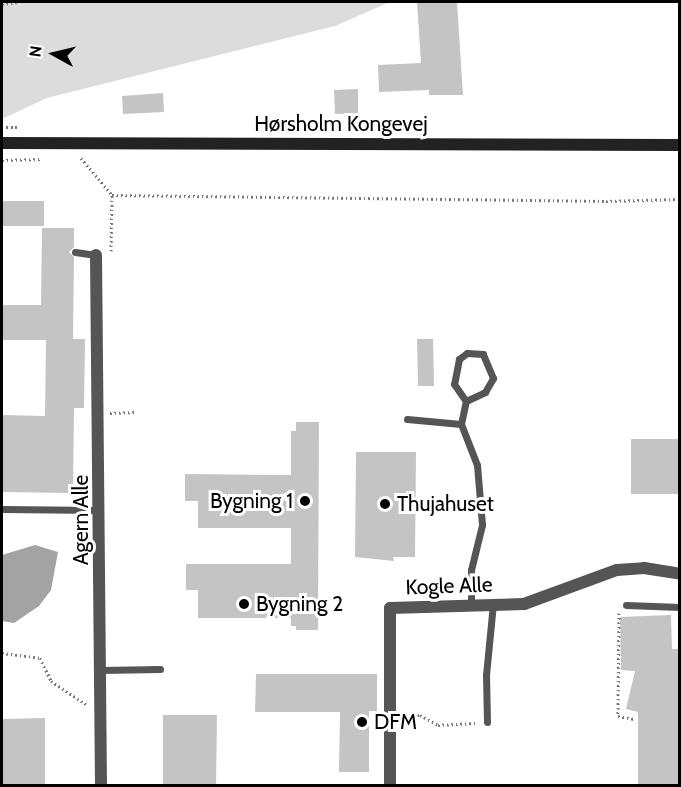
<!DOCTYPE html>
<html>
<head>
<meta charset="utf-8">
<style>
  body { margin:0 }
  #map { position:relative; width:681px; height:787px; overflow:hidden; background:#fff; font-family:Cabin,sans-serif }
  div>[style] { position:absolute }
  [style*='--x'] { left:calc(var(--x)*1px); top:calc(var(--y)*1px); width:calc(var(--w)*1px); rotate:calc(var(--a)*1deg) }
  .green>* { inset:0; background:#dcdcdc }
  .water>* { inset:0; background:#a3a3a3 }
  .building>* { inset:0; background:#c4c4c4 }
  .path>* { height:3px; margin-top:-1.5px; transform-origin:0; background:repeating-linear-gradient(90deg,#777 0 1.5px,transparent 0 4.5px) }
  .lane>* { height:7px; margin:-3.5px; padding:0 3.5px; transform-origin:3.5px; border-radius:3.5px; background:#555 }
  .street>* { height:12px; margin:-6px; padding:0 6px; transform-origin:6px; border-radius:6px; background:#555 }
  .secondary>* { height:12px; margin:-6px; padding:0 6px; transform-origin:6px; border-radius:6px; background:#222 }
  .dots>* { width:16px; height:16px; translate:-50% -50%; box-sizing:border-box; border:3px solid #fff; border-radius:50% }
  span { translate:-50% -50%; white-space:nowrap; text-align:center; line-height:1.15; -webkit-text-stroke:6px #fff; paint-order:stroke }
  .street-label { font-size:21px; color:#000 }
  .poi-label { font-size:21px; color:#000 }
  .right { translate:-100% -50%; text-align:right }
  .left { translate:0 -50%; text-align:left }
  .frame { position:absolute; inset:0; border:3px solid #000; pointer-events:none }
  .north { position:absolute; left:24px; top:24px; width:60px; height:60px; -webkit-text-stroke:4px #fff; paint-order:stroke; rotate:278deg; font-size:16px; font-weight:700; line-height:24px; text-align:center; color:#000 }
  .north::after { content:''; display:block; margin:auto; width:21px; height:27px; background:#000; clip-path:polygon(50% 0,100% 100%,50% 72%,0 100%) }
</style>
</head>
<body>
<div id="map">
  <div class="green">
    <div style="clip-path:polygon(2px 2px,390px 2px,335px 26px,47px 98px,2px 119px)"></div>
  </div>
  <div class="water">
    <div style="clip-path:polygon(35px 545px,58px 552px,51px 590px,39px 606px,14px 623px,2px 621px,2px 555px)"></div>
  </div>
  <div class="building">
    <div style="clip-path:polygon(417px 2px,457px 2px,463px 95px,429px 95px,429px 90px,379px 92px,378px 65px,421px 63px)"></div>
    <div style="clip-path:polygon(358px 89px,358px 113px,335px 114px,334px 90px)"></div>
    <div style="clip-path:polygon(163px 93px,164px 112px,123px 114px,122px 96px)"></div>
    <div style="clip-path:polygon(2px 201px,44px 201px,44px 226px,2px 226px)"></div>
    <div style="clip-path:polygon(42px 228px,74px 228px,74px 247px,69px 252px,74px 257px,73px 339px,85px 339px,84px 408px,74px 408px,73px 493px,2px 492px,2px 415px,45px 416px,46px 340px,2px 340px,2px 305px,41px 305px)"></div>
    <div style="clip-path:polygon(417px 339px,433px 339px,434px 386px,418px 386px)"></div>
    <div style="clip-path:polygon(296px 422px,319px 422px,318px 630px,296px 630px,296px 626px,291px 626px,291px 618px,198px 618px,198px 590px,186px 590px,186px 564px,291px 564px,291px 528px,198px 528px,198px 501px,185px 501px,185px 474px,291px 475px,291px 431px,296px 431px)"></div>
    <div style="clip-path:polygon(631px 439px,680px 439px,680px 494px,631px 494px)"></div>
    <div style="clip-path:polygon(356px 452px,416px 452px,415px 557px,393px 557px,394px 561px,355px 557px)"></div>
    <div style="clip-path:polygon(671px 615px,672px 649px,680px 649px,680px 786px,638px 786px,638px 712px,626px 709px,635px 671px,621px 670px,620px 617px)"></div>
    <div style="clip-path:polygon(256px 674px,377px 674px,377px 711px,369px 711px,369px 772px,339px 772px,340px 712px,255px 712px)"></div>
    <div style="clip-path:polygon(163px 715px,217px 715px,216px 786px,163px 786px)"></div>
    <div style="clip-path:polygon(45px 718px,45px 786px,2px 786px,2px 719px)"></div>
  </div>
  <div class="path">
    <div style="--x:2;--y:4;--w:15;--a:-8"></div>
    <div style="--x:2;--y:127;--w:18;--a:0"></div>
    <div style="--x:81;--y:158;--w:48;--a:50"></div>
    <div style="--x:112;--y:195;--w:494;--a:0.7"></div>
    <div style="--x:606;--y:201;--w:74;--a:-1.5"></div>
    <div style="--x:2;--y:160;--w:40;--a:-1.4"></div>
    <div style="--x:111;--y:251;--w:56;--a:-89"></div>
    <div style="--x:110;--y:413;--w:27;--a:-2"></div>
    <div style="--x:619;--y:613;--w:103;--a:90.6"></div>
    <div style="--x:618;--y:716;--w:16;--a:11"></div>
    <div style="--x:2;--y:653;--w:38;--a:7"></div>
    <div style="--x:40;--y:658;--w:25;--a:64"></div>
    <div style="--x:51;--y:681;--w:43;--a:33.7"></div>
    <div style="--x:404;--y:714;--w:16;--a:4"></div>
    <div style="--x:420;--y:715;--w:21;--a:29"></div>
    <div style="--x:438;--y:725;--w:38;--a:-3"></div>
  </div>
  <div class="lane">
    <div style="--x:75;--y:252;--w:21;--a:8"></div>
    <div style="--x:407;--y:419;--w:54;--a:5.3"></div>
    <div style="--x:461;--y:424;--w:44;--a:68.7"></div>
    <div style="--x:477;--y:465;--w:60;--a:85.2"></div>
    <div style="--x:482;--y:525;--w:46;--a:103.7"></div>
    <div style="--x:471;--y:570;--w:35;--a:90"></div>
    <div style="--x:461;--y:424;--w:24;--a:-78"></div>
    <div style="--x:466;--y:401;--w:21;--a:-25"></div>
    <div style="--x:485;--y:392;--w:16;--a:-60"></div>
    <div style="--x:493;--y:378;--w:26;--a:-113"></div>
    <div style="--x:483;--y:354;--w:16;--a:-176"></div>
    <div style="--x:467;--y:353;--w:10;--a:143"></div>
    <div style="--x:459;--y:359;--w:25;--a:101"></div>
    <div style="--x:454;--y:384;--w:21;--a:55"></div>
    <div style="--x:2;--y:509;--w:98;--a:0.6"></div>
    <div style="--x:626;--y:605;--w:54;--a:2.1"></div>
    <div style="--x:101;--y:670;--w:59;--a:-1"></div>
    <div style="--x:487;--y:722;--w:47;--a:-91.2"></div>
    <div style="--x:486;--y:675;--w:71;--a:-84.4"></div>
  </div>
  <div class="street">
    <div style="--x:96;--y:255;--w:531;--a:89.46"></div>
    <div style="--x:390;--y:786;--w:178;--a:-90"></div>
    <div style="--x:390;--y:608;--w:134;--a:-1.7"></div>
    <div style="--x:524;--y:604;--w:99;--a:-20.1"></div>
    <div style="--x:617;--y:570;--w:27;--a:-4"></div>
    <div style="--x:644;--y:568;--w:36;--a:9"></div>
  </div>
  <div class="secondary">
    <div style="--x:2;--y:143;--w:678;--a:0.17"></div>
  </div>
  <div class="dots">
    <div style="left:305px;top:501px;background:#000"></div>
    <div style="left:385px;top:504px;background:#000"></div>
    <div style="left:244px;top:604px;background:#000"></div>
    <div style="left:362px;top:722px;background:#000"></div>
  </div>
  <div class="street-label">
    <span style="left:341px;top:124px">Hørsholm Kongevej</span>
    <span style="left:81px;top:520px;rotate:-90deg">Agern Alle</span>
    <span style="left:449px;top:586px;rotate:-2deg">Kogle Alle</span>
  </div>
  <div class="poi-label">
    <span class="right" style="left:293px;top:501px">Bygning 1</span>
    <span class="left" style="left:397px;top:504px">Thujahuset</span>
    <span class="left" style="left:256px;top:604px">Bygning 2</span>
    <span class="left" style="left:374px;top:722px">DFM</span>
  </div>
  <div class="frame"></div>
  <div class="north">N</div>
</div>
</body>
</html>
